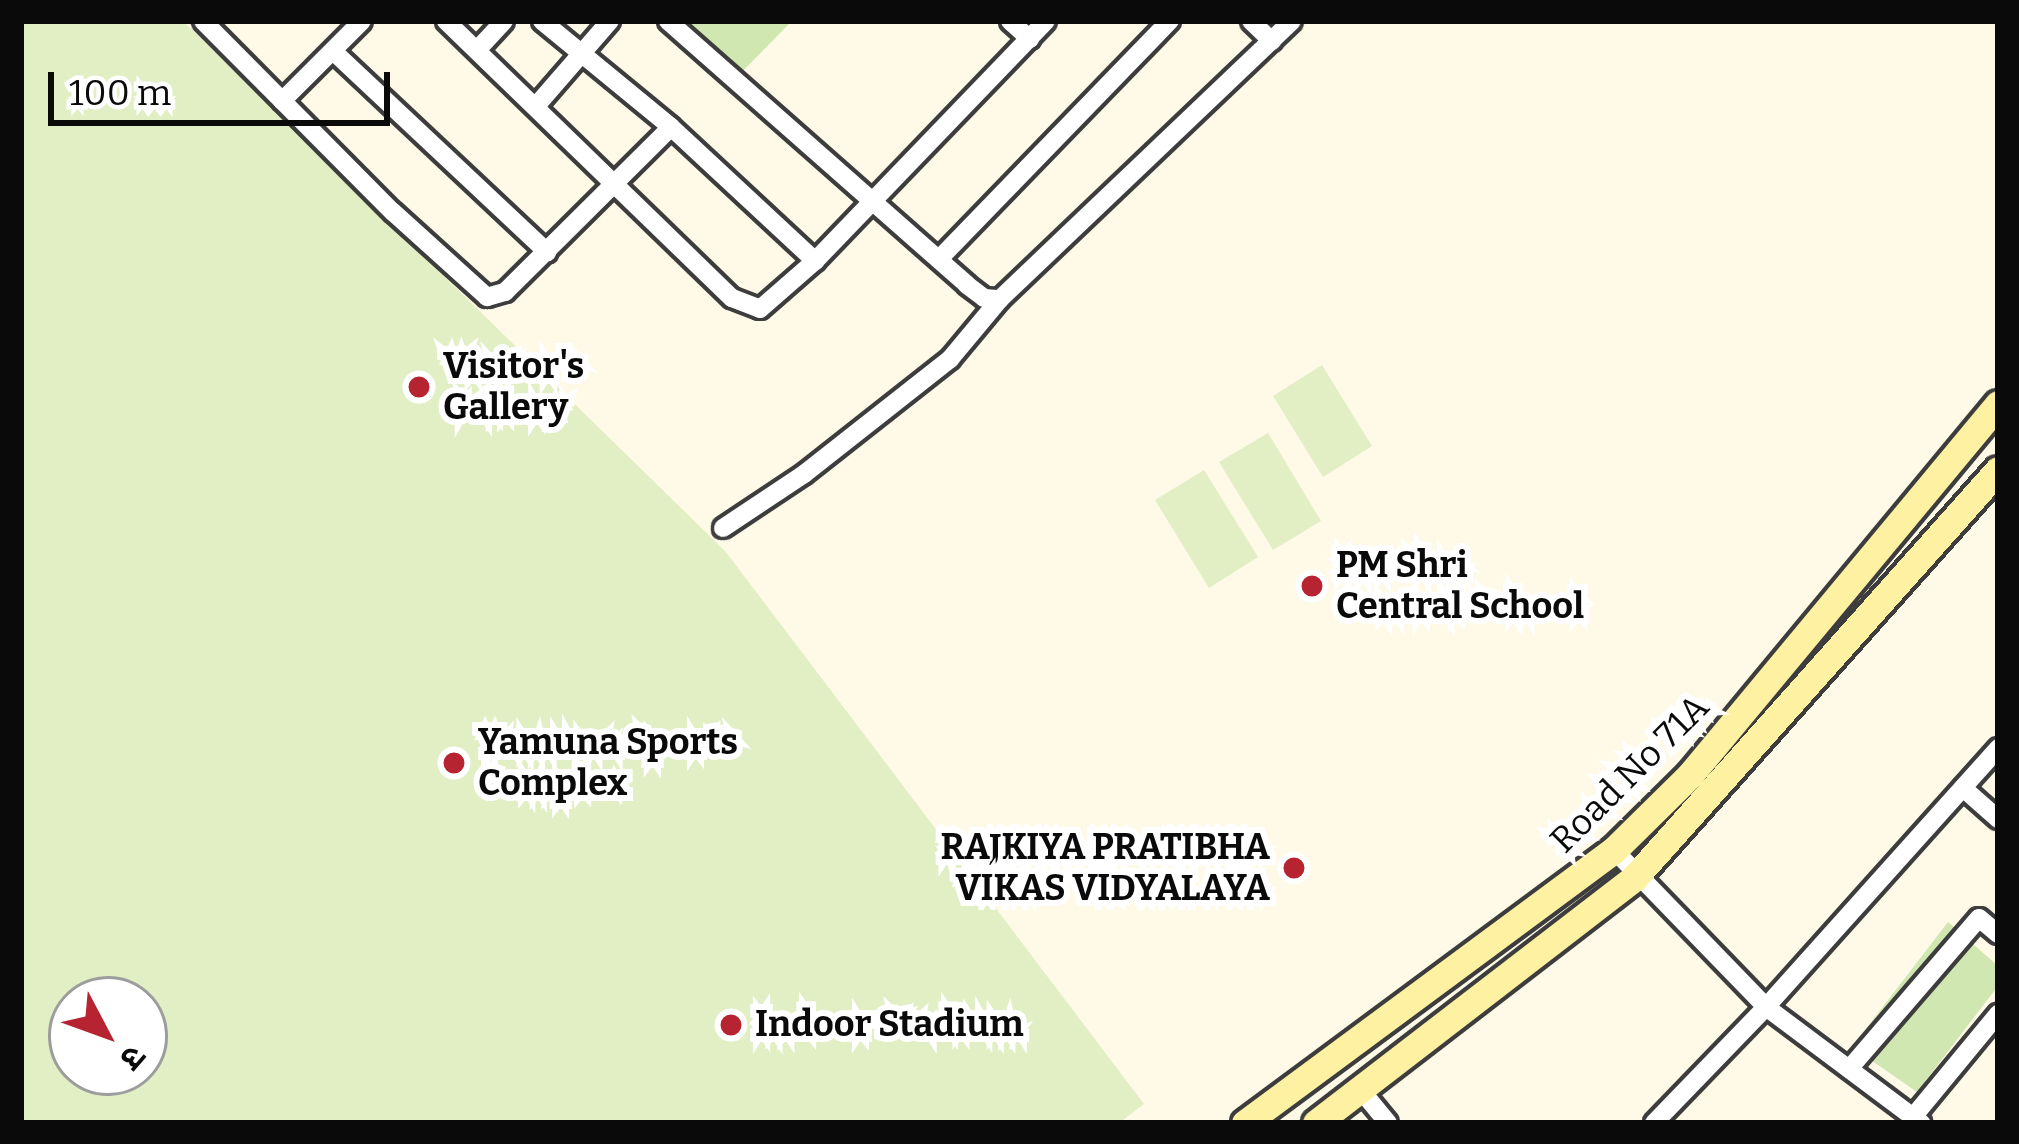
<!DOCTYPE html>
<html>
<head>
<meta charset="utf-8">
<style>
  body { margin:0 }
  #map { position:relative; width:2019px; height:1144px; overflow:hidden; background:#fff9e7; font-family:Bitter,"Noto Sans Devanagari",serif }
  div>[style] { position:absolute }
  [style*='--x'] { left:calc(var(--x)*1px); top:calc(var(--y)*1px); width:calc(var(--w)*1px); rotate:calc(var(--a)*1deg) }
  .green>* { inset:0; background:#d0e7b2 }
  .pitch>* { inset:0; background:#e2efc4 }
  .roads { filter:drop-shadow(3px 0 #3d3d3d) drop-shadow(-3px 0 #3d3d3d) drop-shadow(0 3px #3d3d3d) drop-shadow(0 -3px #3d3d3d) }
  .street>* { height:18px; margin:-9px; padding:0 9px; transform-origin:9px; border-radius:9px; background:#fff }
  .secondary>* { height:27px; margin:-13.5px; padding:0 13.5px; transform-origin:13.5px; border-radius:13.5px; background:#fff1a2 }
  .dots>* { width:33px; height:33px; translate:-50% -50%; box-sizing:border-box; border:6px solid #fff; border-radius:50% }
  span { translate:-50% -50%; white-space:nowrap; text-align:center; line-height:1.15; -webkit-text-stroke:12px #fff; paint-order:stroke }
  .poi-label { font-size:36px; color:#0a0a0a; font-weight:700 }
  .left { translate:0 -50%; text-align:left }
  .right { translate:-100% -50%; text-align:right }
  .street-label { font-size:36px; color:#0a0a0a }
  .frame { position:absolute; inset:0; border:24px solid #0a0a0a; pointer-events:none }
  .north { position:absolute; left:48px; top:976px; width:120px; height:120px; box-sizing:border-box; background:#fff; border:3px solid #9d9d9d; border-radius:50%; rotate:131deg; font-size:33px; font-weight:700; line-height:48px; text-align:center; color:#0a0a0a }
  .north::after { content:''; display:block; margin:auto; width:42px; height:54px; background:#b72431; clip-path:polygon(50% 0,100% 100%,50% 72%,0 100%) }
  .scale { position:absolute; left:48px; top:72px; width:342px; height:54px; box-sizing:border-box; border:6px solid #0a0a0a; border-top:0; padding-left:15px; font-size:36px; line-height:42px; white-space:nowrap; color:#0a0a0a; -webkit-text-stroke:9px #fff; paint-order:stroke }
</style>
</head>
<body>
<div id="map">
  <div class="green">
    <div style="clip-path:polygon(670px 21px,792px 21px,731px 83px)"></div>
    <div style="clip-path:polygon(1948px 922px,1998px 966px,1998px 986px,1917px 1092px,1852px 1047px)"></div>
  </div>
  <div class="pitch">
    <div style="clip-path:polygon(evenodd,21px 21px,183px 21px,726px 552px,1144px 1104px,1119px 1123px,21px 1123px,21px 21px,144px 1000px,144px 1072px,72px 1072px,72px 1000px,144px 1000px)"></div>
    <div style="clip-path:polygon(1322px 365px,1372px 446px,1323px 477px,1273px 396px)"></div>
    <div style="clip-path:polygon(1268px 433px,1321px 521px,1273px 550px,1219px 462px)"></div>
    <div style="clip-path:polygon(1204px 470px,1258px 557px,1209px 588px,1155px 500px)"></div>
  </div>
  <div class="roads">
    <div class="street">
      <div style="--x:203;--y:21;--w:269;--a:45.2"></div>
      <div style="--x:393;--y:212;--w:127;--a:42.1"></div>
      <div style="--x:487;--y:297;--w:19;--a:-16"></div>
      <div style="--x:505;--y:292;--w:234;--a:-44.8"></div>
      <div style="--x:446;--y:21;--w:398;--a:44.1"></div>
      <div style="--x:732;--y:298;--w:30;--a:21"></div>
      <div style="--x:760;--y:309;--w:73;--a:-41.1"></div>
      <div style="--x:815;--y:261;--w:333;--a:-46.1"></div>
      <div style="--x:542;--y:21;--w:167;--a:39.4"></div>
      <div style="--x:671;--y:127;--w:197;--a:42.9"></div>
      <div style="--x:668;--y:21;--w:399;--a:41.4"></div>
      <div style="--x:967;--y:285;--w:21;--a:37"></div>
      <div style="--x:984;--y:298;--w:16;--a:4"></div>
      <div style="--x:1010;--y:21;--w:27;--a:42"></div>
      <div style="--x:1251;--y:21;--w:29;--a:44"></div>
      <div style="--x:478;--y:49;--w:38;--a:-47"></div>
      <div style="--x:333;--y:51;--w:294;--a:43.2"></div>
      <div style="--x:282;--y:101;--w:113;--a:-45"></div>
      <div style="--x:536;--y:106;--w:113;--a:-49"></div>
      <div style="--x:939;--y:259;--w:332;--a:-45.9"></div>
      <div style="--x:723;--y:528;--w:97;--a:-33.7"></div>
      <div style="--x:804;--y:474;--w:186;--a:-38.2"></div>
      <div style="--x:950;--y:359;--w:78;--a:-50.2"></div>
      <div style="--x:1000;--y:299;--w:403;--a:-43.6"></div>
      <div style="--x:1963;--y:788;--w:47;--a:41.5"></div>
      <div style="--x:1614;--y:850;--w:219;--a:45.9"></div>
      <div style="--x:1766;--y:1007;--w:194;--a:36.8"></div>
      <div style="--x:1849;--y:1069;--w:199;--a:-49.3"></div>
      <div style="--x:1979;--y:918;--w:25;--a:40"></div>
      <div style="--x:1360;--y:1089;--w:44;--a:50.5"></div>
      <div style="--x:1913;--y:1117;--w:134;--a:-50.5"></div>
      <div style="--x:1654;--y:1123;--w:161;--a:-46"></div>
      <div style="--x:1766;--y:1007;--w:348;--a:-48.1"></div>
    </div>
    <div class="secondary">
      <div style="--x:1245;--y:1123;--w:459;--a:-36.5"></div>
      <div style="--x:1614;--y:850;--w:107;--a:-44.6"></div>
      <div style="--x:1690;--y:775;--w:482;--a:-50.3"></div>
      <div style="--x:1316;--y:1123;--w:403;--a:-37.6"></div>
      <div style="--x:1635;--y:877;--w:545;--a:-48.27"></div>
    </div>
  </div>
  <div class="dots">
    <div style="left:419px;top:387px;background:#b72431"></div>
    <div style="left:1312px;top:586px;background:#b72431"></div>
    <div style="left:454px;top:763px;background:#b72431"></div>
    <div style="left:1294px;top:868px;background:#b72431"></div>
    <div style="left:731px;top:1025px;background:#b72431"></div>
  </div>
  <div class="poi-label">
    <span class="left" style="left:443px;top:387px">Visitor's<br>Gallery</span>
    <span class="left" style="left:1336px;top:586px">PM Shri<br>Central School</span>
    <span class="left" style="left:478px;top:763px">Yamuna Sports<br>Complex</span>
    <span class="right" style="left:1270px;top:868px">RAJKIYA PRATIBHA<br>VIKAS VIDYALAYA</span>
    <span class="left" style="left:755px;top:1025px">Indoor Stadium</span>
  </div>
  <div class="street-label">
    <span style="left:1630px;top:774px;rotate:-45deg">Road No 71A</span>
  </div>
  <div class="frame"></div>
  <div class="north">उ</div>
  <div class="scale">100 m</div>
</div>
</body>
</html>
